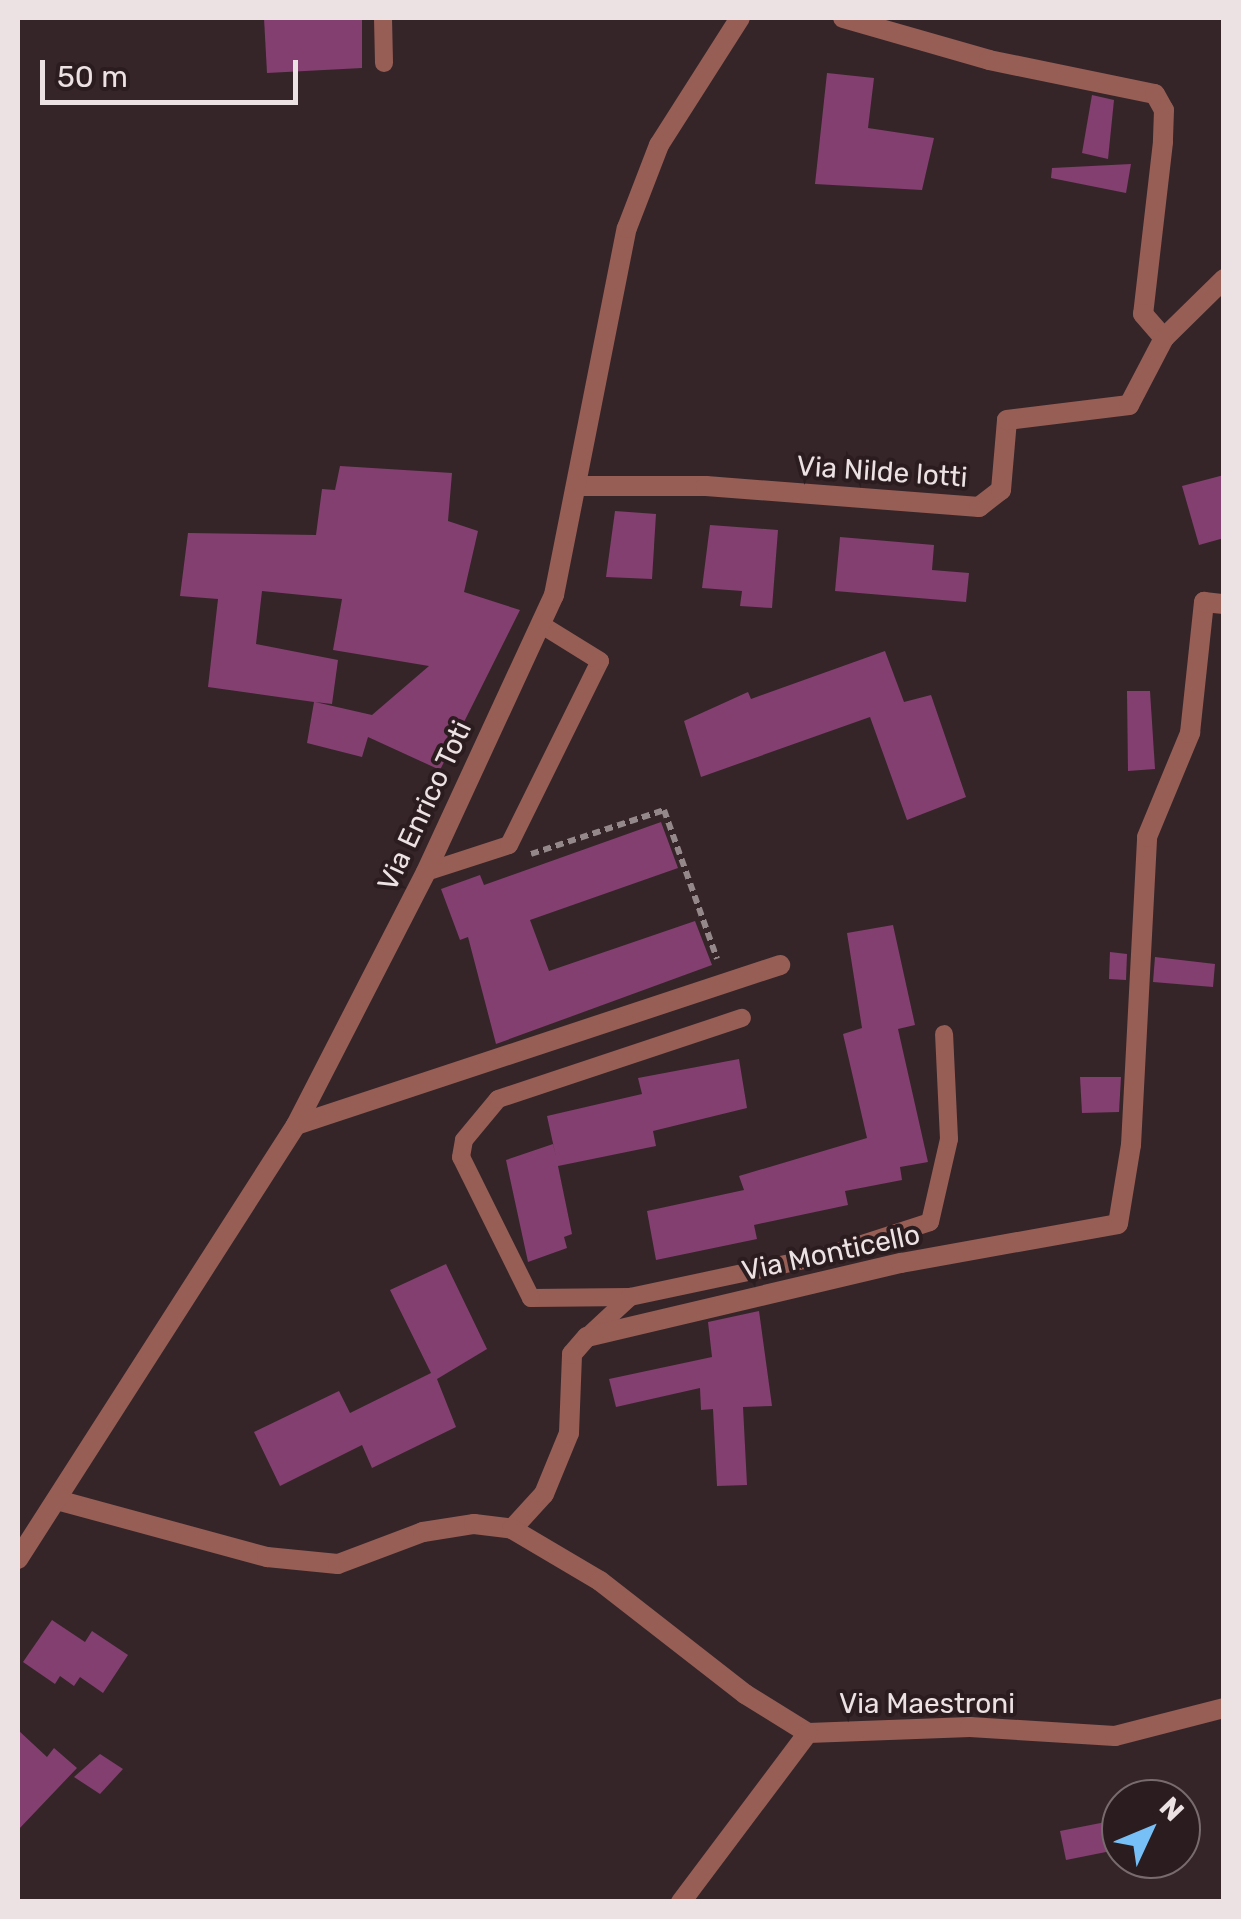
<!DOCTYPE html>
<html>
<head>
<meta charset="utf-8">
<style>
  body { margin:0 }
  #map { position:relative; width:1241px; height:1919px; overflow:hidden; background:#352529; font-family:Rubik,sans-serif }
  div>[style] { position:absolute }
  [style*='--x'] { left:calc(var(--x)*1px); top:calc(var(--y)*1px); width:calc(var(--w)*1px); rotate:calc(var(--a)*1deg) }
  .building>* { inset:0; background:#833f6f }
  .path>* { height:6px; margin-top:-3px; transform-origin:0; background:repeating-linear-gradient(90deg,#95888b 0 8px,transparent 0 13px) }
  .service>* { height:18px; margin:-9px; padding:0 9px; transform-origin:9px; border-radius:9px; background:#975e55 }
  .minor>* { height:20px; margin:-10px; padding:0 10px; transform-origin:10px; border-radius:10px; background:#975e55 }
  .tertiary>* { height:20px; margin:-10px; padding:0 10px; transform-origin:10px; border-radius:10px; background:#975e55 }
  span { translate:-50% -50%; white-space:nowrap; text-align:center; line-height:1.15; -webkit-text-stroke:8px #2b1c1f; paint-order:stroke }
  .street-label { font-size:28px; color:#ece1e3 }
  .frame { position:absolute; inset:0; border:20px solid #ece1e3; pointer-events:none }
  .north { position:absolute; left:1101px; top:1779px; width:100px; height:100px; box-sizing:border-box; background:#2b1c1f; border:2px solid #786b6d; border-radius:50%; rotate:46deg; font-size:28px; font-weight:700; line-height:40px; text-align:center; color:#ece1e3 }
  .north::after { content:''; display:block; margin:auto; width:35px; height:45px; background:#76c0f7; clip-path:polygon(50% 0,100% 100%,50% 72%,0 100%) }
  .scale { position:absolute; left:40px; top:60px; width:258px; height:45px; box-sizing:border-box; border:5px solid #ece1e3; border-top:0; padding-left:12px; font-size:30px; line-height:35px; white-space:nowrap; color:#ece1e3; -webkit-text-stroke:8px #2b1c1f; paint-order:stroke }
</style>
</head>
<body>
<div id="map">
  <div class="building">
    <div style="clip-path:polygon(264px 18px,362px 18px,362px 68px,267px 73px)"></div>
    <div style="clip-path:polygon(827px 73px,874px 78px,868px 128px,934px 138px,922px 190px,815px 184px)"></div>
    <div style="clip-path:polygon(1092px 95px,1114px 100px,1108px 159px,1082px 153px)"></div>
    <div style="clip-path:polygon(1131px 164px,1126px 193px,1051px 178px,1052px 168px)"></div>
    <div style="clip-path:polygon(evenodd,340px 466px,452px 473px,448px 521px,478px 531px,464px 592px,520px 610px,440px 770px,368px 737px,362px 757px,307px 743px,314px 702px,208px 687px,218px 599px,180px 596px,188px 533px,316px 535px,322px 489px,335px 490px,340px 466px,262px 591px,342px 599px,333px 650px,429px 666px,372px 715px,315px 702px,332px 704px,338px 660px,256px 644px,262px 591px)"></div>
    <div style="clip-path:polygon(1224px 475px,1224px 538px,1199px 545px,1182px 486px)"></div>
    <div style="clip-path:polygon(615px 511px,656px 514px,652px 579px,606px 577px)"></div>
    <div style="clip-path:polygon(710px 525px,778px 530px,772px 608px,740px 606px,742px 591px,702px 588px)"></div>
    <div style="clip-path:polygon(840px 537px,934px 545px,932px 570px,969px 573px,966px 602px,835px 591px)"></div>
    <div style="clip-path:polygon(885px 651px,904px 702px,931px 695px,966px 797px,907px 820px,870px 717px,701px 777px,684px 721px,748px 692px,751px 699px)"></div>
    <div style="clip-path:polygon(1127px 691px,1150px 691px,1155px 769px,1128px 771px)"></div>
    <div style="clip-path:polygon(661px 822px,678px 868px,530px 920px,549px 971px,695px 921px,712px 965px,496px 1044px,468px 937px,460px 940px,441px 889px,480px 875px,484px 885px)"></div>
    <div style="clip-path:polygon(893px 925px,915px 1025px,898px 1029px,928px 1162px,900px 1167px,902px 1180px,845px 1191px,848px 1205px,754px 1225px,757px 1239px,656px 1260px,647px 1211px,744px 1190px,739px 1176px,867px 1138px,843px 1034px,862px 1028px,847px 933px)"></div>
    <div style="clip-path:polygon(1110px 952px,1127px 954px,1126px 980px,1109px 979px)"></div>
    <div style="clip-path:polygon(1155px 957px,1215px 964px,1213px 987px,1153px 982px)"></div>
    <div style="clip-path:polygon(739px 1059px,747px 1108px,653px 1131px,656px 1146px,558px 1166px,572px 1234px,564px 1237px,567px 1248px,528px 1262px,506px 1160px,553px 1144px,556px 1157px,547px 1116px,642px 1094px,638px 1078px)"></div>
    <div style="clip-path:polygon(1080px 1077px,1121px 1077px,1119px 1112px,1082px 1113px)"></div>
    <div style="clip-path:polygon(446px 1264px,487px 1349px,437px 1379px,456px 1427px,372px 1468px,362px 1445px,280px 1486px,254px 1432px,339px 1391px,350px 1413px,431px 1373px,390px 1290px)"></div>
    <div style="clip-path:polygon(759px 1311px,772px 1406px,743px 1407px,747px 1485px,717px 1486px,713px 1409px,701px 1410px,700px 1388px,616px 1407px,609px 1379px,712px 1357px,708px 1322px)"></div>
    <div style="clip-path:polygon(52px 1620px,85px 1642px,92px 1631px,128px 1655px,103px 1693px,80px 1677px,74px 1686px,60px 1676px,55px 1684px,23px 1662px)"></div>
    <div style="clip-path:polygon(18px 1730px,47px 1757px,54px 1748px,77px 1768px,18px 1830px)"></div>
    <div style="clip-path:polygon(100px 1754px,123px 1769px,100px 1794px,74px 1777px)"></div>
    <div style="clip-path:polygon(1121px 1819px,1121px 1849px,1066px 1860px,1060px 1831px)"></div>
  </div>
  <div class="path">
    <div style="--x:531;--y:854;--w:140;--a:-18.3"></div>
    <div style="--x:664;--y:810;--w:158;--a:70.4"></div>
  </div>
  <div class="service">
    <div style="--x:383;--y:18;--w:45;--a:88.7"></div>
    <div style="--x:426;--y:872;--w:87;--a:-18"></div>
    <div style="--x:509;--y:845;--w:205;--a:-63.7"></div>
    <div style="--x:600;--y:661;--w:70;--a:-148.3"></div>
    <div style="--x:630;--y:1297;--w:99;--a:179.4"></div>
    <div style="--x:531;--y:1298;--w:157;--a:-116.4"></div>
    <div style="--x:461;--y:1157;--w:17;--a:-80"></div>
    <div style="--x:464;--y:1140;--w:53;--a:-50.3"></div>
    <div style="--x:498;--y:1099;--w:257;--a:-18.4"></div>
    <div style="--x:587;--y:1337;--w:59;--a:-42.9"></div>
    <div style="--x:630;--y:1297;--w:202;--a:-12"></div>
    <div style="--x:828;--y:1255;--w:107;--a:-17.9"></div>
    <div style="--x:930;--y:1222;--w:85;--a:-77.1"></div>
    <div style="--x:949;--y:1139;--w:105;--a:-92.7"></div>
  </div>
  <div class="minor">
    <div style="--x:843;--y:18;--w:152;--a:16"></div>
    <div style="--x:989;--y:60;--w:169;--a:11.6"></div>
    <div style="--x:1155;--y:94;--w:18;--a:61"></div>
    <div style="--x:1164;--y:110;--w:32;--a:92"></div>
    <div style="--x:1163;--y:142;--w:173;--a:96.6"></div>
    <div style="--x:1143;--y:314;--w:32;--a:49"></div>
    <div style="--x:579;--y:486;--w:127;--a:0"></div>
    <div style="--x:706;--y:486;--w:274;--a:4.4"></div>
    <div style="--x:979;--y:507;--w:28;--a:-38"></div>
    <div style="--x:1001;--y:490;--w:70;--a:-85.1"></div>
    <div style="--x:1007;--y:420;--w:123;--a:-7"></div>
    <div style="--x:1129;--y:405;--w:76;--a:-62.4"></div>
    <div style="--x:1164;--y:338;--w:84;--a:-44.5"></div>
    <div style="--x:296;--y:1125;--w:510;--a:-18.29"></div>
    <div style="--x:57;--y:1500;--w:218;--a:15.2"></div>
    <div style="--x:267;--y:1557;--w:71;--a:5.6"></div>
    <div style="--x:338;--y:1564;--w:91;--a:-20.6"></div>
    <div style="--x:423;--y:1532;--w:52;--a:-8.9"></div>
    <div style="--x:474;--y:1524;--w:38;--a:7"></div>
    <div style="--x:512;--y:1529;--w:47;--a:-47.6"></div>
    <div style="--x:544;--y:1494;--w:66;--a:-67.7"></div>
    <div style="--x:569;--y:1433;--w:79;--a:-87.8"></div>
    <div style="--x:572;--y:1354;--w:23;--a:-49"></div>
    <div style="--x:587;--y:1337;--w:323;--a:-13.3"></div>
    <div style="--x:901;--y:1263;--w:220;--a:-10.2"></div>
    <div style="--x:1118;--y:1224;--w:80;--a:-80.7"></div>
    <div style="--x:1131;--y:1145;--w:308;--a:-87"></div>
    <div style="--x:1147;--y:837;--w:113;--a:-67.5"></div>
    <div style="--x:1190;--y:733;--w:132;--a:-83.9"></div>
    <div style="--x:1204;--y:602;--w:20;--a:6"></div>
    <div style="--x:512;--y:1529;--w:102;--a:30.6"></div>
    <div style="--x:600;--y:1581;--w:184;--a:37.9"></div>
    <div style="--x:745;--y:1694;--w:74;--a:31.8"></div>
    <div style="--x:808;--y:1733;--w:162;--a:-2.1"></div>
    <div style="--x:970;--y:1727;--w:145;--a:3.6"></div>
    <div style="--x:1115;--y:1736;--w:113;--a:-14.4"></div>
    <div style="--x:681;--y:1902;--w:211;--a:-53.1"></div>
  </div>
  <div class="tertiary">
    <div style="--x:18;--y:1559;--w:515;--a:-57.36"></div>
    <div style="--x:296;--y:1125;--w:284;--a:-62.8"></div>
    <div style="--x:426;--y:872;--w:305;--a:-65.2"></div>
    <div style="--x:554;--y:595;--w:374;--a:-78.8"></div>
    <div style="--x:627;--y:228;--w:89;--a:-68.9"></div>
    <div style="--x:659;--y:145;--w:151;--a:-57.5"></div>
  </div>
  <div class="street-label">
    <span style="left:882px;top:472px;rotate:4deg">Via Nilde lotti</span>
    <span style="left:425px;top:806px;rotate:-65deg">Via Enrico Toti</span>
    <span style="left:831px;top:1253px;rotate:-12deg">Via Monticello</span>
    <span style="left:927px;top:1704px">Via Maestroni</span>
  </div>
  <div class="frame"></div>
  <div class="north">N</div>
  <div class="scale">50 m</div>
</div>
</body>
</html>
